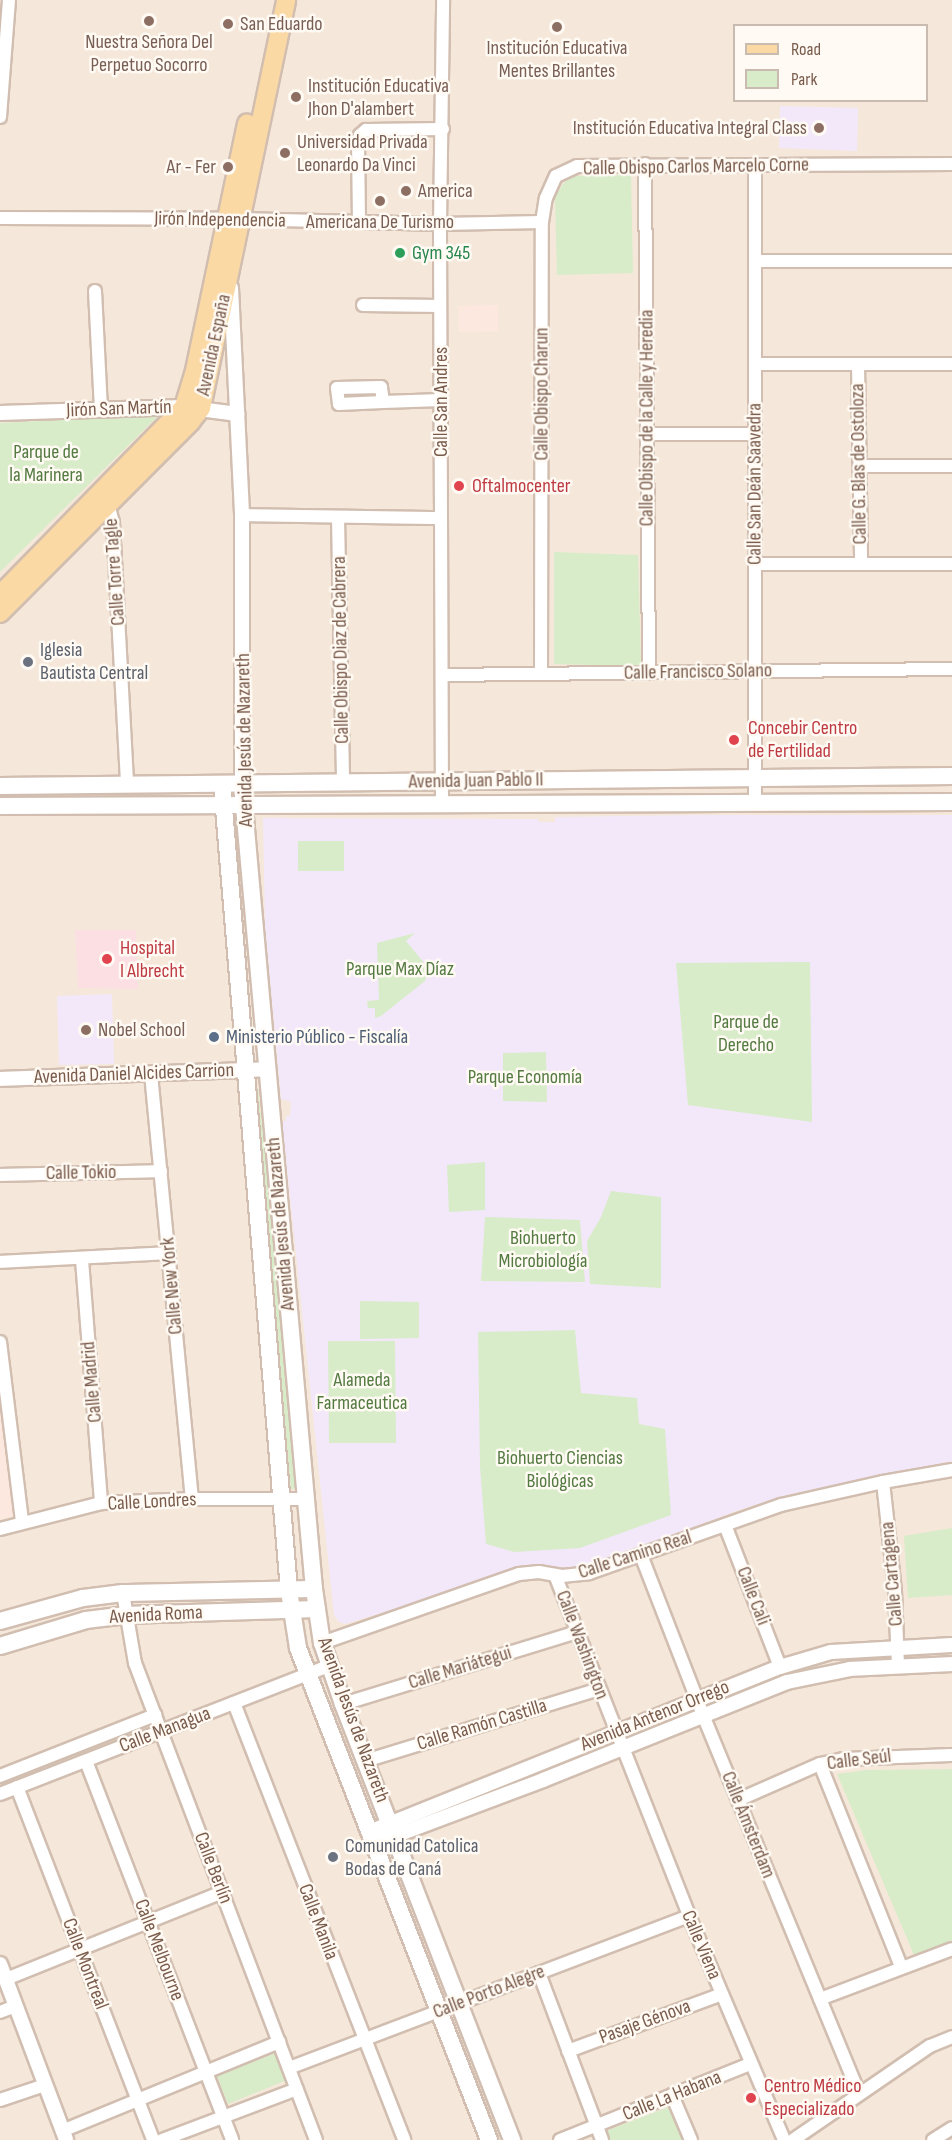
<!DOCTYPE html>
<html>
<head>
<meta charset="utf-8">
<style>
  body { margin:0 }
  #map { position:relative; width:952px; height:2140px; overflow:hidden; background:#fdf6ec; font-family:"Sofia Sans Condensed",sans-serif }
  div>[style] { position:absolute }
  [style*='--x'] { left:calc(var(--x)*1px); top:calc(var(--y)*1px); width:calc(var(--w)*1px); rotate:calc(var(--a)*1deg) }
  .residential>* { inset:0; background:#f5e8da }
  .commercial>* { inset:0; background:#fde8e0 }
  .education>* { inset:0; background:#f3e8fa }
  .medical>* { inset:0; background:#fbdfe3 }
  .green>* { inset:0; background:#d8ecc9 }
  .roads { filter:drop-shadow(2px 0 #d1beb0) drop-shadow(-2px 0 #d1beb0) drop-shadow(0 2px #d1beb0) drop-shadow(0 -2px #d1beb0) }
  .minor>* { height:12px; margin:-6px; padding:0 6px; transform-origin:6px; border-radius:6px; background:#fff }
  .tertiary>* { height:14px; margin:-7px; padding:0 7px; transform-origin:7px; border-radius:7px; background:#fff }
  .secondary>* { height:16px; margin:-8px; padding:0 8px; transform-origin:8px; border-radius:8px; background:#fff }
  .primary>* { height:18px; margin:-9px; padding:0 9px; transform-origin:9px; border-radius:9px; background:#fbd9a5 }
  .dots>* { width:16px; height:16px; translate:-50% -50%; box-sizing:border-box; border:3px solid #fffaf3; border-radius:50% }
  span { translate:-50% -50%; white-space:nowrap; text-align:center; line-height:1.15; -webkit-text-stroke:5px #fffaf3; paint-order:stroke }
  .education-label { font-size:20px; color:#785e54 }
  .left { translate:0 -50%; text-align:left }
  .right { translate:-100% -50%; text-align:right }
  .street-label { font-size:20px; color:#7a5c4d }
  .leisure-label { font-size:20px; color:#27864d }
  .park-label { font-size:20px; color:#537a41 }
  .health-label { font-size:20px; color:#be3a42 }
  .worship-label { font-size:20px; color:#5b616d }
  .service-label { font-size:20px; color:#4e5e75 }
  .legend { position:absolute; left:733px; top:24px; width:195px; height:78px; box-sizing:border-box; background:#fffaf3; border:2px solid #cabbb1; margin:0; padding:8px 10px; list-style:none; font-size:18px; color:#7a5c4d }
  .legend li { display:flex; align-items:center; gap:12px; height:30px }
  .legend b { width:30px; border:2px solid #cabbb1 }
</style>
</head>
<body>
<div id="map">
  <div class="residential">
    <div style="clip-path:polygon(evenodd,0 0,952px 0,952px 2140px,0 2140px,0 0,734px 26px,926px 26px,926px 100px,734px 100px,734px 26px)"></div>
  </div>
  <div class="commercial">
    <div style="clip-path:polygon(498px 305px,498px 331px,459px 332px,458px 306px)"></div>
    <div style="clip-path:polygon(0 1401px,15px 1515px,0 1520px)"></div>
  </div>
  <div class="education">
    <div style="clip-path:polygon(780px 106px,858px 108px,857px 151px,779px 148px)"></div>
    <div style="clip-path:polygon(700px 815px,952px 815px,952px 1461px,791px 1494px,736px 1511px,577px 1572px,530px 1568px,345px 1624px,339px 1622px,334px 1615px,282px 1121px,286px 1121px,286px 1116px,290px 1116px,291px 1102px,281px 1099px,265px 925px,263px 818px,538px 819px,539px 822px,555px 822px,555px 817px)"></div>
    <div style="clip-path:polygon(112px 994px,114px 1064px,59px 1065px,57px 996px)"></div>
  </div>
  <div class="medical">
    <div style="clip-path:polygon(75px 930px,136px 930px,138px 989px,78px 988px)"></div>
  </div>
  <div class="green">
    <div style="clip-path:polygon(631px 175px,633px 273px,557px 275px,555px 197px,563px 184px,571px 176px)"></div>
    <div style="clip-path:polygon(159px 415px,0 572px,0 423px)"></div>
    <div style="clip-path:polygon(554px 552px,638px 555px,641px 666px,554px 664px)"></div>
    <div style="clip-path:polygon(298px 841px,344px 841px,344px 871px,298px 871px)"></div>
    <div style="clip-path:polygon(415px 933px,406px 941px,429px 969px,425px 981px,381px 1016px,375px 1018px,375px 1008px,368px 1008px,367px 1001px,379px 1000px,377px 943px)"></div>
    <div style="clip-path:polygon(810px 962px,812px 1122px,688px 1105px,676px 963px)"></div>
    <div style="clip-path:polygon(546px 1052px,547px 1102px,503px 1101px,503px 1053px)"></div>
    <div style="clip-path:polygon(249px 1088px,258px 1088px,301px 1488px,291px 1489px)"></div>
    <div style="clip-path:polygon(485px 1162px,485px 1210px,449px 1212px,447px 1165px)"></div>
    <div style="clip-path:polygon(611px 1191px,661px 1197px,661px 1288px,590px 1284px,587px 1241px,601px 1217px)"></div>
    <div style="clip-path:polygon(485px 1217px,580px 1220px,585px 1282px,481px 1281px)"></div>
    <div style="clip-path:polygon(360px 1301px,419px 1302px,419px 1338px,360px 1339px)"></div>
    <div style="clip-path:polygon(575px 1330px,581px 1393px,637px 1398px,639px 1424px,665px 1429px,671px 1515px,580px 1548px,514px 1552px,486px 1544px,480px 1467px,478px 1332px)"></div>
    <div style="clip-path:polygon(328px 1341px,395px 1341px,396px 1443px,329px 1443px)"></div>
    <div style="clip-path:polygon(952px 1528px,952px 1595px,908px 1598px,904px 1536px)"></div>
    <div style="clip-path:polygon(952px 1769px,952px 1942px,914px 1955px,837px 1774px,867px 1770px)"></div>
    <div style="clip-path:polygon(276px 2053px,287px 2080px,228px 2104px,217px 2076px)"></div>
    <div style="clip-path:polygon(671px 2106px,685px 2140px,609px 2140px,606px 2131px)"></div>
  </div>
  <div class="roads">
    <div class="minor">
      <div style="--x:0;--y:117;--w:117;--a:-85.6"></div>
      <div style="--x:645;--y:164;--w:509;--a:89.55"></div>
      <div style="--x:755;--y:165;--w:638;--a:90"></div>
      <div style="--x:0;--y:218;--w:240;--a:0.2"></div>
      <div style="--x:240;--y:219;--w:200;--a:1.4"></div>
      <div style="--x:440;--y:224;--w:102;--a:-1.1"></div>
      <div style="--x:359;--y:222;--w:80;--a:-90.7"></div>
      <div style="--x:358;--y:142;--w:7;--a:-74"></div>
      <div style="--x:360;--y:135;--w:8;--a:-40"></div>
      <div style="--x:366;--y:130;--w:77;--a:-0.7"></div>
      <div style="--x:755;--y:261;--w:197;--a:0"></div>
      <div style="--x:95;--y:291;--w:118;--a:87.1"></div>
      <div style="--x:363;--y:305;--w:77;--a:0.7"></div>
      <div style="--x:755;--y:364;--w:197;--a:0"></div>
      <div style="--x:858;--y:364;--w:200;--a:89.1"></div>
      <div style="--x:383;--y:402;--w:15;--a:-98"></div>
      <div style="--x:381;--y:387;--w:44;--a:178.7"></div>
      <div style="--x:337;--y:388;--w:16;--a:83"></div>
      <div style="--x:339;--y:404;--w:44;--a:-2.6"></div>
      <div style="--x:383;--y:402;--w:58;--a:-2"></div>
      <div style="--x:647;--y:434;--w:108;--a:0"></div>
      <div style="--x:859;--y:466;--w:93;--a:0"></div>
      <div style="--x:108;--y:504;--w:20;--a:75"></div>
      <div style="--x:113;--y:523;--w:262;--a:86.9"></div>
      <div style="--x:242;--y:515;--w:199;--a:0.9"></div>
      <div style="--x:338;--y:517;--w:266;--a:88.9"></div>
      <div style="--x:755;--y:564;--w:197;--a:0"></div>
      <div style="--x:541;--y:674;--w:452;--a:-89.9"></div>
      <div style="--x:542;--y:222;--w:24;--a:-81"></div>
      <div style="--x:546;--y:198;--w:24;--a:-66"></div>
      <div style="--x:556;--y:176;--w:23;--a:-25"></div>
      <div style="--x:577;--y:166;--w:375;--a:-0.3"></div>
      <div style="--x:443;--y:675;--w:509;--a:-0.68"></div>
      <div style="--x:442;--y:804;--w:580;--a:-90.2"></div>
      <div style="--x:440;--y:224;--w:224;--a:-89.2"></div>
      <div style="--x:151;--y:1074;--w:427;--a:84.5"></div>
      <div style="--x:0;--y:1175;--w:161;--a:-1.4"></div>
      <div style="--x:82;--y:1260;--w:244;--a:85.5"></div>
      <div style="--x:0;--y:1262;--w:169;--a:-3"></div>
      <div style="--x:0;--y:1342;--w:181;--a:83"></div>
      <div style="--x:883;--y:1482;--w:110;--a:83.7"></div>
      <div style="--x:895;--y:1591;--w:76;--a:87.7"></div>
      <div style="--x:725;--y:1525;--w:152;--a:68.8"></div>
      <div style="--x:0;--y:1529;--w:104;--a:-14.4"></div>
      <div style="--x:101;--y:1503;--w:91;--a:-2.5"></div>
      <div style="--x:192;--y:1499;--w:115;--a:0"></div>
      <div style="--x:641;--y:1555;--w:172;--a:68.8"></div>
      <div style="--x:703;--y:1715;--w:409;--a:67.6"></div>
      <div style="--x:555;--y:1575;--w:366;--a:68.5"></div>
      <div style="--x:689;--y:1916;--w:243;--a:67"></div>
      <div style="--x:123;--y:1593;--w:71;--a:80.3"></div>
      <div style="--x:135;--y:1663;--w:510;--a:69.22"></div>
      <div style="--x:322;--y:1643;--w:209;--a:-19.3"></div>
      <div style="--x:519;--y:1574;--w:20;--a:-6"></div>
      <div style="--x:539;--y:1572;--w:23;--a:10"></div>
      <div style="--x:562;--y:1576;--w:27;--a:-6"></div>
      <div style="--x:589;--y:1573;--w:204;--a:-19.5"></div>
      <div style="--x:781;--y:1505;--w:105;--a:-12.7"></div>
      <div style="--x:883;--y:1482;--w:70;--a:-9.9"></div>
      <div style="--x:234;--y:1703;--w:469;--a:68.7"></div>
      <div style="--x:343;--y:1704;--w:245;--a:-17.1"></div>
      <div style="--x:86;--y:1761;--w:406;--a:68.9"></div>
      <div style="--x:365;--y:1761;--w:245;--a:-17.1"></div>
      <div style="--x:820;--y:1764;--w:219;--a:68.2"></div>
      <div style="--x:0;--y:1776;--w:167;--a:-21.5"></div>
      <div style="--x:17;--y:1787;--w:378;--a:68.9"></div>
      <div style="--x:0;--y:1794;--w:353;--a:-21.3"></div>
      <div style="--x:738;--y:1800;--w:90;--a:-23.7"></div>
      <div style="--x:820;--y:1764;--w:24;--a:-12"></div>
      <div style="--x:843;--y:1759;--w:109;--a:-2.1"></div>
      <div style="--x:539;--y:1973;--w:178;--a:69.3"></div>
      <div style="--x:6;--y:1979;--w:233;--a:-21.9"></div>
      <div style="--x:820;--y:1999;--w:141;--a:-20.7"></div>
      <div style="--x:0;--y:2012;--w:17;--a:-21"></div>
      <div style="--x:568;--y:2051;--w:164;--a:-20.3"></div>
      <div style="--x:289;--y:2068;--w:428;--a:-20.8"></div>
      <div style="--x:672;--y:2095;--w:49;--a:67.1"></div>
      <div style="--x:0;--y:2100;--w:47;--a:-18.4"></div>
      <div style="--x:62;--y:2131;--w:235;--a:-22.3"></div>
      <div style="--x:162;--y:2140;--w:144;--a:-20.7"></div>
      <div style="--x:560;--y:2140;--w:205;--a:-21.8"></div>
      <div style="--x:793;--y:2140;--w:166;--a:-34.5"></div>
      <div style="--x:930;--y:2046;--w:24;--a:-22"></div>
      <div style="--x:933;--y:2140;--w:22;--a:-32"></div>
    </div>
    <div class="tertiary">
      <div style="--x:231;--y:288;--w:227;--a:87.2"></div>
      <div style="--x:242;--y:515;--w:269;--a:90"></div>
      <div style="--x:0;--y:413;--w:184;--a:-1.9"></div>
      <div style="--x:184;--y:407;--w:54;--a:7.4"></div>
      <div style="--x:0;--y:1079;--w:267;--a:-2.1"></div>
      <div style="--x:369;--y:1832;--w:443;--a:-21.9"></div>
      <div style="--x:780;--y:1667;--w:53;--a:-16.4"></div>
      <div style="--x:831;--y:1652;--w:121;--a:-3.3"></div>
      <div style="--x:373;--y:1844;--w:182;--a:-20.6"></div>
      <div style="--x:543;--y:1780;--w:263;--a:-21.9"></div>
      <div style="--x:787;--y:1682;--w:64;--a:-11.7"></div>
      <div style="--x:850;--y:1669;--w:102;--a:-2.8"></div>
      <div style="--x:0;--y:1964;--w:188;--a:69.4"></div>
    </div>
    <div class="secondary">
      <div style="--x:222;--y:784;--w:810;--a:85.25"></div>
      <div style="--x:289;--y:1591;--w:58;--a:81"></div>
      <div style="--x:298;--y:1648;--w:528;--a:68.78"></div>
      <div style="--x:242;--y:784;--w:808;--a:84.89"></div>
      <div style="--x:314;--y:1589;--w:55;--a:81.6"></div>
      <div style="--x:322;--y:1643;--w:65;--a:71"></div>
      <div style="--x:343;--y:1704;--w:468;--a:68.8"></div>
      <div style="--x:0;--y:786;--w:952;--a:-0.6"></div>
      <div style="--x:0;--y:806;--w:952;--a:-0.24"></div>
      <div style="--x:0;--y:1621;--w:86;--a:-15.5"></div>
      <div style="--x:83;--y:1598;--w:40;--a:-7.1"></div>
      <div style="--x:123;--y:1593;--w:191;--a:-1.2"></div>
      <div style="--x:0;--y:1646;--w:90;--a:-16.8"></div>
      <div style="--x:86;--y:1620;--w:39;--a:-7"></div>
      <div style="--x:125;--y:1615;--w:192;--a:-1.8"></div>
    </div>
    <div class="primary">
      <div style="--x:0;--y:595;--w:263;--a:-45.6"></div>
      <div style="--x:184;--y:407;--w:34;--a:-73"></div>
      <div style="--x:194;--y:375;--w:257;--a:-78.1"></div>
      <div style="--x:0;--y:613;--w:271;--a:-45.1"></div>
      <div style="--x:191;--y:421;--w:16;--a:-52"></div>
      <div style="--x:201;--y:408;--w:417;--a:-78.2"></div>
    </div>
  </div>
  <div class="dots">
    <div style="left:149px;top:21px;background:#8d6e63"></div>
    <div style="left:228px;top:24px;background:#8d6e63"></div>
    <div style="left:557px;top:27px;background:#8d6e63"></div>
    <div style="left:296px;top:97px;background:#8d6e63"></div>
    <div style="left:819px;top:128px;background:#8d6e63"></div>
    <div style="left:285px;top:153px;background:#8d6e63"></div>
    <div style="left:228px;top:167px;background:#8d6e63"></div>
    <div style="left:406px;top:191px;background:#8d6e63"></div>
    <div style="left:380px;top:201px;background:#8d6e63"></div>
    <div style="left:400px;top:253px;background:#2e9e5b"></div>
    <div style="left:459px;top:486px;background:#e0444e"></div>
    <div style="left:28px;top:662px;background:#6b7280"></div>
    <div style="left:734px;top:740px;background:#e0444e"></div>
    <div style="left:107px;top:959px;background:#e0444e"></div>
    <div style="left:86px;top:1030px;background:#8d6e63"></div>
    <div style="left:214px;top:1037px;background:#5c6f8a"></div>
    <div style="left:333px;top:1857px;background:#6b7280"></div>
    <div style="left:751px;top:2098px;background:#e0444e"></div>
  </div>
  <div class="education-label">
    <span class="left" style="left:240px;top:24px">San Eduardo</span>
    <span style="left:149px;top:54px">Nuestra Señora Del<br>Perpetuo Socorro</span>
    <span style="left:557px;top:60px">Institución Educativa<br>Mentes Brillantes</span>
    <span class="left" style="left:308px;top:98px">Institución Educativa<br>Jhon D'alambert</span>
    <span class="right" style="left:807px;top:128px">Institución Educativa Integral Class</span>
    <span class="left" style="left:297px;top:154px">Universidad Privada<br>Leonardo Da Vinci</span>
    <span class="right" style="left:216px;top:167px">Ar - Fer</span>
    <span class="left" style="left:418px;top:191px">America</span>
    <span style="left:380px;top:222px">Americana De Turismo</span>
    <span class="left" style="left:98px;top:1030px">Nobel School</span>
  </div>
  <div class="street-label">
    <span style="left:696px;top:167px;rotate:-1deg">Calle Obispo Carlos Marcelo Corne</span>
    <span style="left:220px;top:220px;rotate:1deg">Jirón Independencia</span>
    <span style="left:214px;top:345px;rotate:-78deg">Avenida España</span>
    <span style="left:542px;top:394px;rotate:-90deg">Calle Obispo Charun</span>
    <span style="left:441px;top:402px;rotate:-90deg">Calle San Andres</span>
    <span style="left:119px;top:409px;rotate:-2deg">Jirón San Martín</span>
    <span style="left:647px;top:418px;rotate:-90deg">Calle Obispo de la Calle y Heredia</span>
    <span style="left:859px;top:464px;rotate:-91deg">Calle G. Blas de Ostoloza</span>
    <span style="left:755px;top:484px;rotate:-90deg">Calle San Deán Saavedra</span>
    <span style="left:115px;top:572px;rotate:-94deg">Calle Torre Tagle</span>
    <span style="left:341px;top:650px;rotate:-91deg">Calle Obispo Diaz de Cabrera</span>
    <span style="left:698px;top:672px;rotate:-1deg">Calle Francisco Solano</span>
    <span style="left:245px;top:740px;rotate:-91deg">Avenida Jesús de Nazareth</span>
    <span style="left:476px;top:781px;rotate:-1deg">Avenida Juan Pablo II</span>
    <span style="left:134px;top:1074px;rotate:-2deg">Avenida Daniel Alcides Carrion</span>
    <span style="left:81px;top:1173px;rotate:-1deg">Calle Tokio</span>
    <span style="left:281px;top:1224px;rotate:-95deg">Avenida Jesús de Nazareth</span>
    <span style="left:172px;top:1286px;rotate:-95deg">Calle New York</span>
    <span style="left:92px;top:1382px;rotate:-95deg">Calle Madrid</span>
    <span style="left:152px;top:1502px;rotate:-3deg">Calle Londres</span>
    <span style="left:635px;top:1555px;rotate:-18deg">Calle Camino Real</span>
    <span style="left:892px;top:1574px;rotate:-95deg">Calle Cartagena</span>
    <span style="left:753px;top:1596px;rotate:69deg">Calle Cali</span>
    <span style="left:156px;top:1615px;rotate:-3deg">Avenida Roma</span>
    <span style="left:582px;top:1645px;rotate:69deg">Calle Washington</span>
    <span style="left:460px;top:1668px;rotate:-17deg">Calle Mariátegui</span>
    <span style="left:655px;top:1716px;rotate:-22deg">Avenida Antenor Orrego</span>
    <span style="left:353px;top:1720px;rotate:70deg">Avenida Jesús de Nazareth</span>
    <span style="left:482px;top:1725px;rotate:-17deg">Calle Ramón Castilla</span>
    <span style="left:165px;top:1730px;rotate:-21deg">Calle Managua</span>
    <span style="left:859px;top:1760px;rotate:-7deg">Calle Seúl</span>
    <span style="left:748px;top:1825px;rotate:68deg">Calle Ámsterdam</span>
    <span style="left:213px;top:1868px;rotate:69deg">Calle Berlín</span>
    <span style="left:318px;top:1922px;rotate:69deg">Calle Manila</span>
    <span style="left:701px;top:1945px;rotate:67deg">Calle Viena</span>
    <span style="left:159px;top:1950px;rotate:69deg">Calle Melbourne</span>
    <span style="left:85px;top:1964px;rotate:69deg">Calle Montreal</span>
    <span style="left:489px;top:1992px;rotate:-21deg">Calle Porto Alegre</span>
    <span style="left:645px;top:2022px;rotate:-20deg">Pasaje Génova</span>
    <span style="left:672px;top:2096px;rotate:-22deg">Calle La Habana</span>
  </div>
  <div class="leisure-label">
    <span class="left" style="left:412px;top:253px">Gym 345</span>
  </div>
  <div class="park-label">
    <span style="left:46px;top:464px">Parque de<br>la Marinera</span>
    <span style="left:400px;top:969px">Parque Max Díaz</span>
    <span style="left:746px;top:1034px">Parque de<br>Derecho</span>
    <span style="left:525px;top:1077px">Parque Economía</span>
    <span style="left:543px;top:1250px">Biohuerto<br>Microbiología</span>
    <span style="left:362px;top:1392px">Alameda<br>Farmaceutica</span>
    <span style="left:560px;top:1470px">Biohuerto Ciencias<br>Biológicas</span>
  </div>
  <div class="health-label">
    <span class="left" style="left:472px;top:486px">Oftalmocenter</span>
    <span class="left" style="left:748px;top:740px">Concebir Centro<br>de Fertilidad</span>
    <span class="left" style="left:120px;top:960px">Hospital<br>I Albrecht</span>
    <span class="left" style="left:764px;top:2098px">Centro Médico<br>Especializado</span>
  </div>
  <div class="worship-label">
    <span class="left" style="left:40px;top:662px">Iglesia<br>Bautista Central</span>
    <span class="left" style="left:345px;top:1858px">Comunidad Catolica<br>Bodas de Caná</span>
  </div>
  <div class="service-label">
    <span class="left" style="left:226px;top:1037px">Ministerio Público - Fiscalía</span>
  </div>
  <ul class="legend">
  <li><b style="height:8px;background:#fbd9a5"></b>Road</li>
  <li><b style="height:16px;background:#d8ecc9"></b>Park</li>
  </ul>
</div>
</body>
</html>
